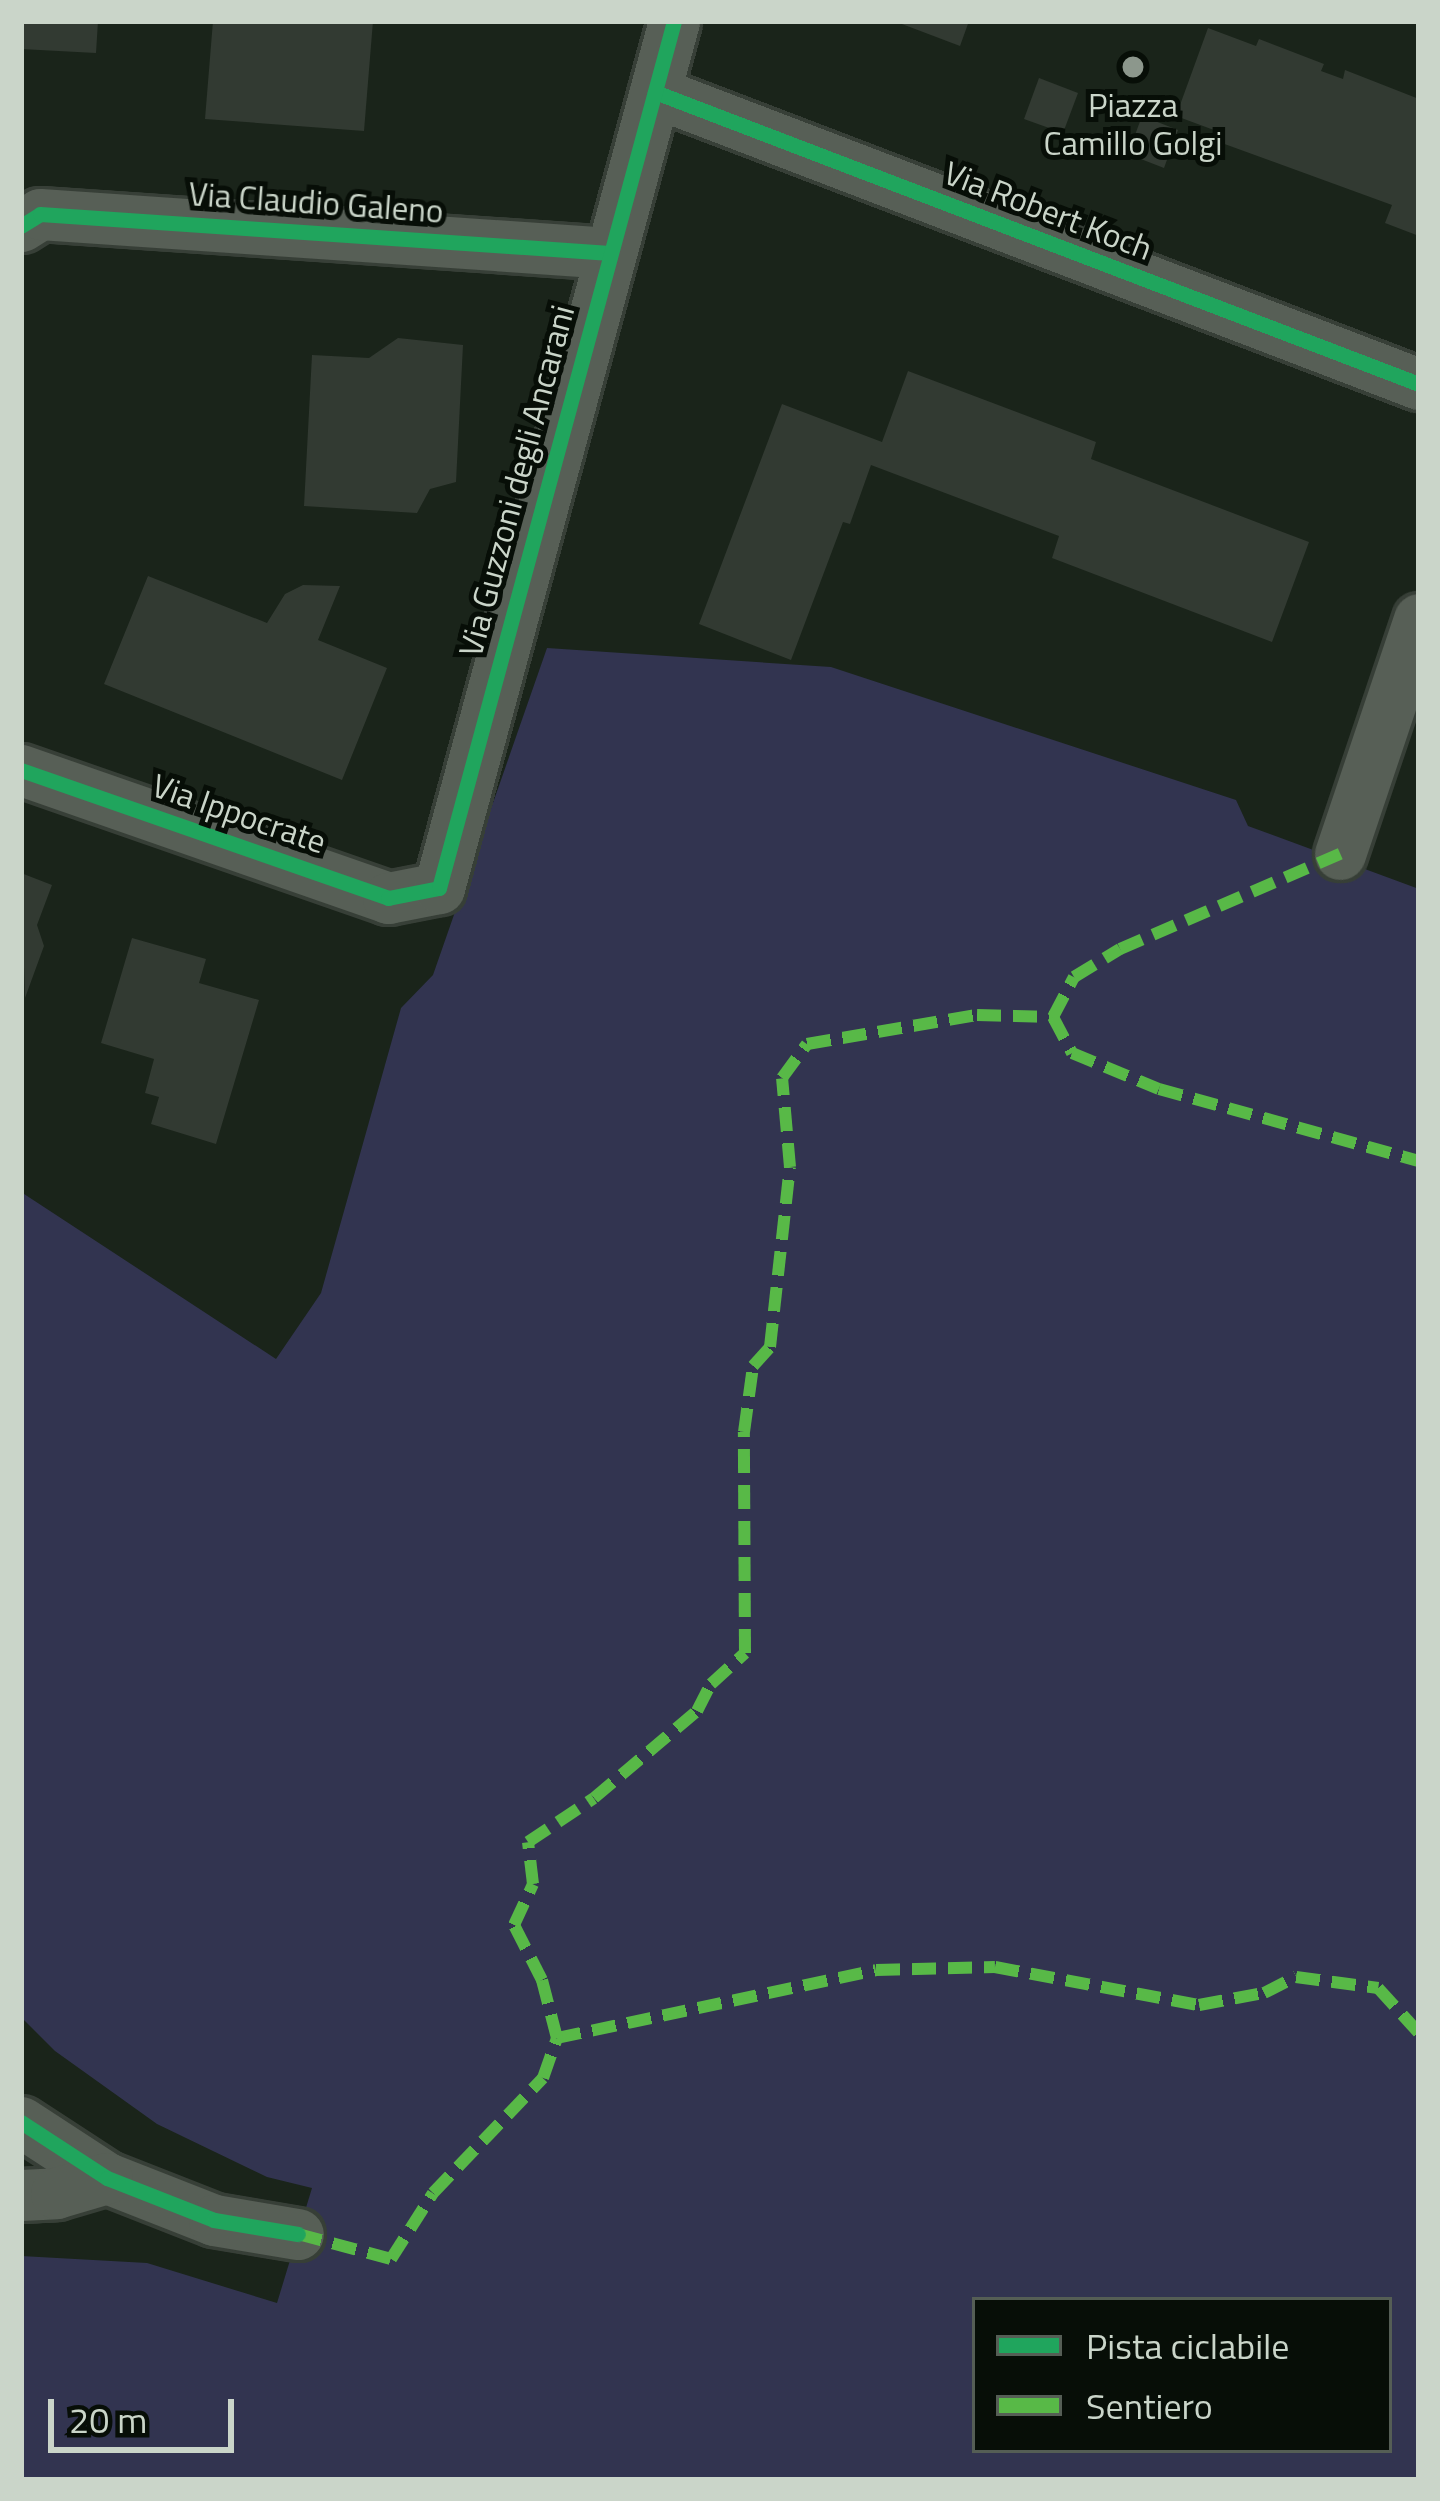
<!DOCTYPE html>
<html>
<head>
<meta charset="utf-8">
<style>
  body { margin:0 }
  #map { position:relative; width:1440px; height:2501px; overflow:hidden; background:#1a241a; font-family:"Titillium Web",sans-serif }
  div>[style] { position:absolute }
  [style*='--x'] { left:calc(var(--x)*1px); top:calc(var(--y)*1px); width:calc(var(--w)*1px); rotate:calc(var(--a)*1deg) }
  .green>* { inset:0; background:#323450 }
  .building>* { inset:0; background:#323a32 }
  .roads { filter:drop-shadow(3px 0 #373f37) drop-shadow(-3px 0 #373f37) drop-shadow(0 3px #373f37) drop-shadow(0 -3px #373f37) }
  .street>* { height:51px; margin:-25.5px; padding:0 25.5px; transform-origin:25.5px; border-radius:25.5px; background:#575f56 }
  .quiet>* { height:12px; margin-top:-6px; transform-origin:0; background:repeating-linear-gradient(90deg,#58b947 0 24px,transparent 0 36px) }
  .cycleway>* { height:15px; margin:-7.5px; padding:0 7.5px; transform-origin:7.5px; border-radius:7.5px; background:#20a55d }
  .dots>* { width:33px; height:33px; translate:-50% -50%; box-sizing:border-box; border:6px solid #070e07; border-radius:50% }
  span { translate:-50% -50%; white-space:nowrap; text-align:center; line-height:1.15; -webkit-text-stroke:10px #070e07; paint-order:stroke }
  .poi-label { font-size:33px; color:#cad5c9 }
  .street-label { font-size:33px; color:#cad5c9 }
  .frame { position:absolute; inset:0; border:24px solid #cad5c9; pointer-events:none }
  .legend { position:absolute; left:972px; top:2297px; width:420px; height:156px; box-sizing:border-box; background:#070e07; border:3px solid #555e55; margin:0; padding:15px 21px; list-style:none; font-size:36px; color:#cad5c9 }
  .legend li { display:flex; align-items:center; gap:24px; height:60px }
  .legend b { width:60px; border:3px solid #555e55 }
  .scale { position:absolute; left:48px; top:2399px; width:186px; height:54px; box-sizing:border-box; border:6px solid #cad5c9; border-top:0; padding-left:15px; font-size:36px; line-height:42px; white-space:nowrap; color:#cad5c9; -webkit-text-stroke:9px #070e07; paint-order:stroke }
</style>
</head>
<body>
<div id="map">
  <div class="green">
    <div style="clip-path:polygon(evenodd,547px 648px,831px 667px,1236px 800px,1248px 826px,1419px 889px,1419px 2480px,21px 2480px,21px 2256px,147px 2263px,277px 2303px,312px 2188px,267px 2177px,157px 2124px,55px 2051px,21px 2017px,21px 1192px,276px 1359px,321px 1293px,401px 1008px,433px 975px,547px 648px,975px 2300px,1389px 2300px,1389px 2450px,975px 2450px,975px 2300px)"></div>
  </div>
  <div class="building">
    <div style="clip-path:polygon(21px 21px,98px 21px,96px 53px,21px 49px)"></div>
    <div style="clip-path:polygon(213px 21px,373px 21px,364px 131px,205px 119px)"></div>
    <div style="clip-path:polygon(894px 21px,969px 21px,960px 46px)"></div>
    <div style="clip-path:polygon(1208px 28px,1256px 46px,1259px 39px,1324px 64px,1321px 71px,1343px 79px,1345px 70px,1419px 99px,1419px 236px,1385px 223px,1392px 205px,1219px 142px,1222px 133px,1176px 116px)"></div>
    <div style="clip-path:polygon(1039px 78px,1078px 93px,1063px 133px,1024px 119px)"></div>
    <div style="clip-path:polygon(1142px 116px,1178px 130px,1164px 168px,1128px 154px)"></div>
    <div style="clip-path:polygon(398px 338px,463px 345px,456px 482px,430px 489px,417px 513px,304px 506px,312px 355px,369px 358px)"></div>
    <div style="clip-path:polygon(908px 371px,1096px 442px,1091px 459px,1309px 542px,1272px 642px,1052px 558px,1059px 536px,871px 465px,850px 524px,843px 522px,791px 660px,699px 624px,782px 404px,882px 442px)"></div>
    <div style="clip-path:polygon(148px 576px,267px 623px,285px 594px,303px 585px,340px 586px,318px 640px,387px 668px,342px 780px,104px 684px)"></div>
    <div style="clip-path:polygon(21px 873px,52px 885px,37px 925px,44px 946px,25px 998px)"></div>
    <div style="clip-path:polygon(132px 938px,206px 959px,199px 983px,259px 1000px,216px 1144px,151px 1124px,159px 1097px,145px 1093px,154px 1059px,101px 1043px)"></div>
  </div>
  <div class="roads">
    <div class="street">
      <div style="--x:655;--y:92;--w:818;--a:20.92"></div>
      <div style="--x:21;--y:226;--w:22;--a:-32"></div>
      <div style="--x:40;--y:214;--w:571;--a:3.91"></div>
      <div style="--x:21;--y:770;--w:389;--a:19.2"></div>
      <div style="--x:388;--y:898;--w:52;--a:-11.1"></div>
      <div style="--x:439;--y:888;--w:898;--a:-74.83"></div>
      <div style="--x:1340;--y:854;--w:248;--a:-71.4"></div>
      <div style="--x:21;--y:2122;--w:103;--a:33.1"></div>
      <div style="--x:107;--y:2178;--w:115;--a:21.4"></div>
      <div style="--x:214;--y:2220;--w:85;--a:9.5"></div>
      <div style="--x:21;--y:2195;--w:35;--a:-3"></div>
      <div style="--x:56;--y:2193;--w:53;--a:-16.4"></div>
    </div>
  </div>
  <div class="quiet">
    <div style="--x:1053;--y:1017;--w:41;--a:62.2"></div>
    <div style="--x:1072;--y:1053;--w:94;--a:22.5"></div>
    <div style="--x:1159;--y:1089;--w:270;--a:15.5"></div>
    <div style="--x:557;--y:2038;--w:326;--a:-12"></div>
    <div style="--x:876;--y:1970;--w:119;--a:-1.4"></div>
    <div style="--x:995;--y:1967;--w:208;--a:10.6"></div>
    <div style="--x:1199;--y:2005;--w:66;--a:-10.5"></div>
    <div style="--x:1264;--y:1993;--w:36;--a:-27"></div>
    <div style="--x:1296;--y:1977;--w:83;--a:7.6"></div>
    <div style="--x:1378;--y:1988;--w:61;--a:47.7"></div>
    <div style="--x:298;--y:2234;--w:96;--a:15"></div>
    <div style="--x:391;--y:2259;--w:78;--a:-57.5"></div>
    <div style="--x:433;--y:2193;--w:159;--a:-46.3"></div>
    <div style="--x:543;--y:2078;--w:42;--a:-70.7"></div>
    <div style="--x:557;--y:2038;--w:60;--a:-104.5"></div>
    <div style="--x:542;--y:1980;--w:62;--a:-117"></div>
    <div style="--x:514;--y:1925;--w:45;--a:-65.1"></div>
    <div style="--x:533;--y:1884;--w:42;--a:-96.8"></div>
    <div style="--x:528;--y:1842;--w:79;--a:-33.7"></div>
    <div style="--x:594;--y:1798;--w:135;--a:-40.2"></div>
    <div style="--x:697;--y:1711;--w:30;--a:-63"></div>
    <div style="--x:711;--y:1684;--w:46;--a:-42.4"></div>
    <div style="--x:745;--y:1653;--w:221;--a:-90.3"></div>
    <div style="--x:744;--y:1432;--w:67;--a:-82.2"></div>
    <div style="--x:753;--y:1366;--w:25;--a:-48"></div>
    <div style="--x:770;--y:1347;--w:181;--a:-83.7"></div>
    <div style="--x:790;--y:1167;--w:89;--a:-95.1"></div>
    <div style="--x:782;--y:1078;--w:42;--a:-53.7"></div>
    <div style="--x:807;--y:1044;--w:172;--a:-9.7"></div>
    <div style="--x:977;--y:1015;--w:76;--a:1.5"></div>
    <div style="--x:1053;--y:1017;--w:45;--a:-62.3"></div>
    <div style="--x:1074;--y:977;--w:54;--a:-31.3"></div>
    <div style="--x:1120;--y:949;--w:240;--a:-23.4"></div>
  </div>
  <div class="cycleway">
    <div style="--x:655;--y:92;--w:818;--a:20.92"></div>
    <div style="--x:21;--y:226;--w:22;--a:-32"></div>
    <div style="--x:40;--y:214;--w:571;--a:3.91"></div>
    <div style="--x:21;--y:770;--w:389;--a:19.2"></div>
    <div style="--x:388;--y:898;--w:52;--a:-11.1"></div>
    <div style="--x:439;--y:888;--w:898;--a:-74.83"></div>
    <div style="--x:21;--y:2122;--w:103;--a:33.1"></div>
    <div style="--x:107;--y:2178;--w:115;--a:21.4"></div>
    <div style="--x:214;--y:2220;--w:85;--a:9.5"></div>
  </div>
  <div class="dots">
    <div style="left:1133px;top:67px;background:#8c978c"></div>
  </div>
  <div class="poi-label">
    <span style="left:1133px;top:125px">Piazza<br>Camillo Golgi</span>
  </div>
  <div class="street-label">
    <span style="left:316px;top:203px;rotate:4deg">Via Claudio Galeno</span>
    <span style="left:1048px;top:211px;rotate:21deg">Via Robert Koch</span>
    <span style="left:517px;top:481px;rotate:-75deg">Via Guzzoni degli Ancarani</span>
    <span style="left:239px;top:814px;rotate:19deg">Via Ippocrate</span>
  </div>
  <div class="frame"></div>
  <ul class="legend">
  <li><b style="height:15px;background:#20a55d"></b>Pista ciclabile</li>
  <li><b style="height:15px;background:#58b947"></b>Sentiero</li>
  </ul>
  <div class="scale">20 m</div>
</div>
</body>
</html>
